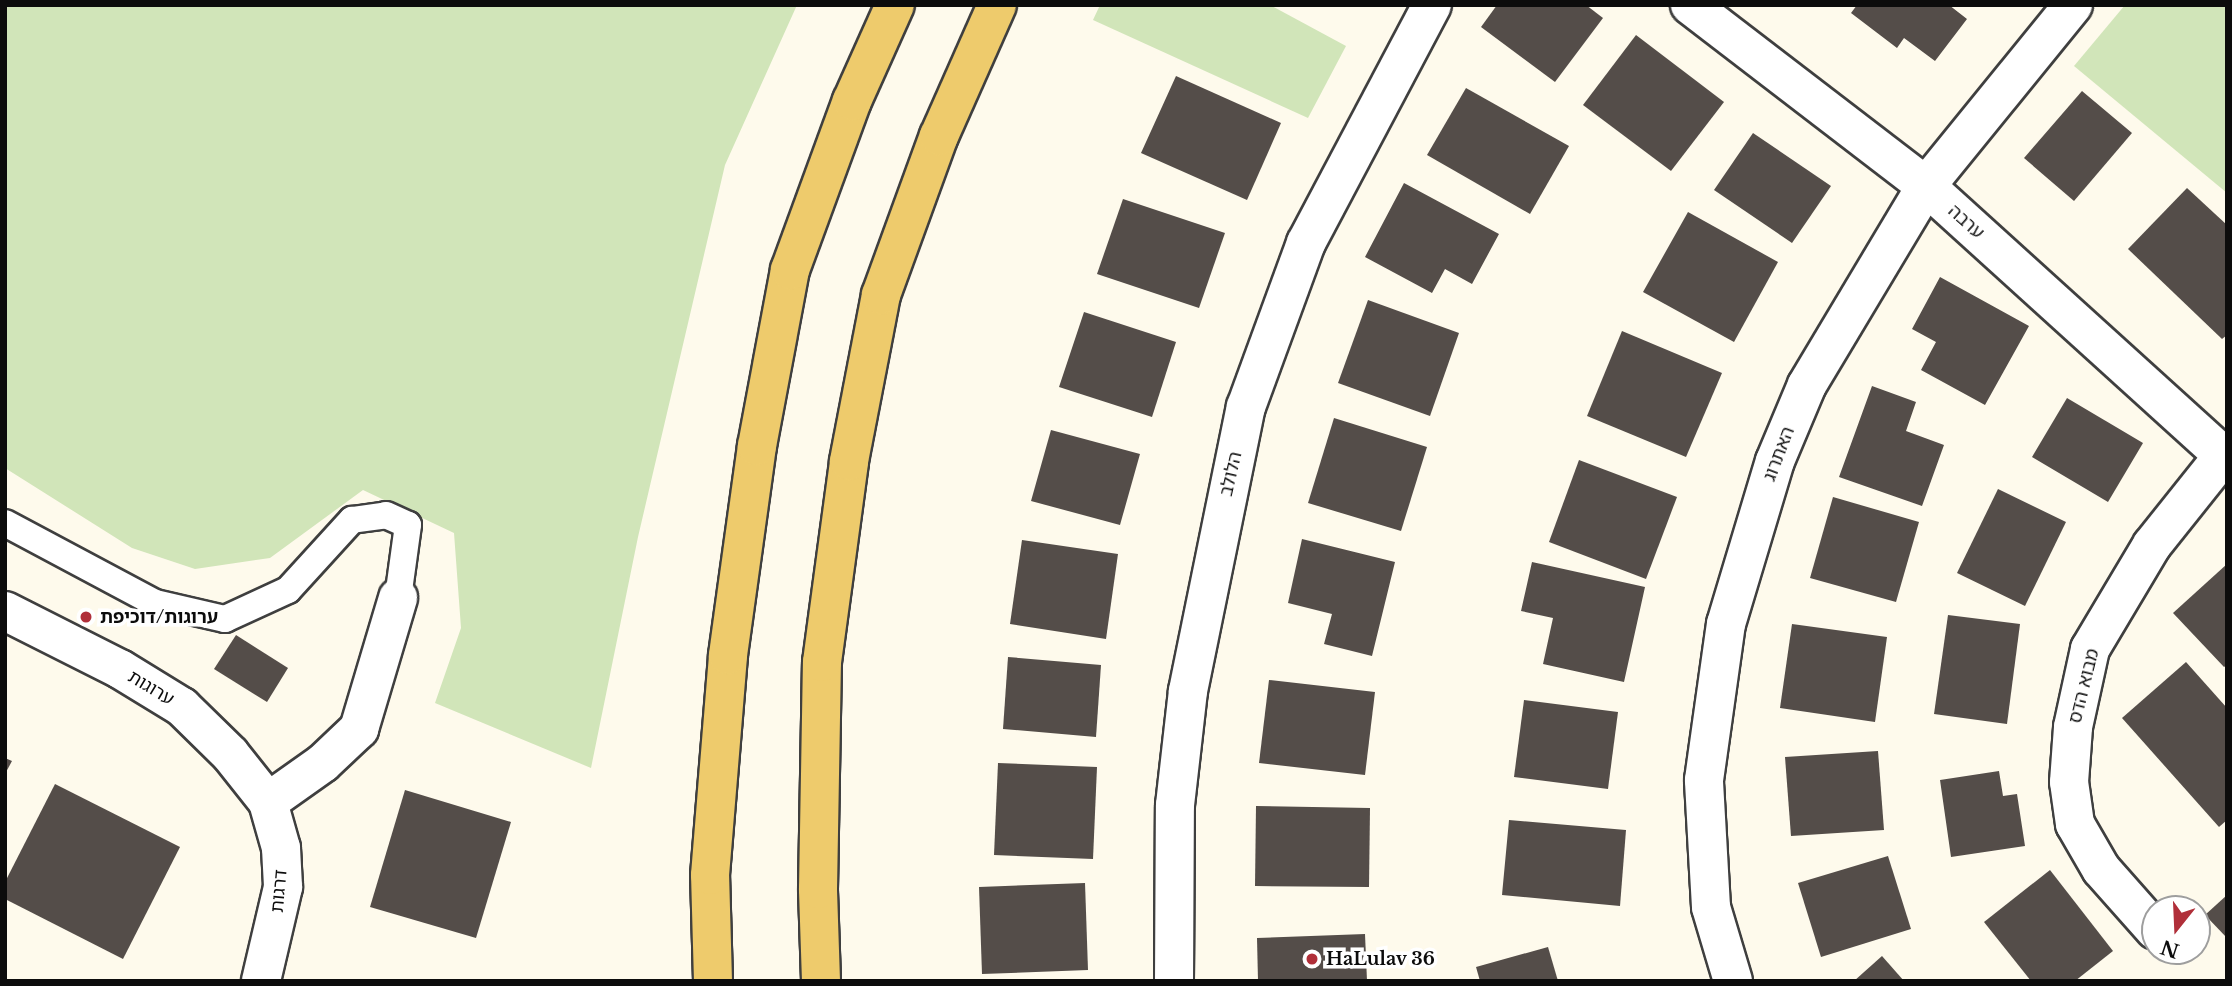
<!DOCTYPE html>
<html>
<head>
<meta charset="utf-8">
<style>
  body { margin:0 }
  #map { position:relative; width:2232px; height:986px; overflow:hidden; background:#fefaec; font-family:"Libre Baskerville","Noto Sans Hebrew",serif }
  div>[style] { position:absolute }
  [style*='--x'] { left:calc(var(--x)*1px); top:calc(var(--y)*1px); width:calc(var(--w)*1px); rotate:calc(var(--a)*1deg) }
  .green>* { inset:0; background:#d1e5b9 }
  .building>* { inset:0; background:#544d49 }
  .roads { filter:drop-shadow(2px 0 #3f3f3f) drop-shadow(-2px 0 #3f3f3f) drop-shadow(0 2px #3f3f3f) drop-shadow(0 -2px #3f3f3f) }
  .service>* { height:26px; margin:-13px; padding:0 13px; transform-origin:13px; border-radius:13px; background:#fff }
  .minor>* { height:38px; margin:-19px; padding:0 19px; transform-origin:19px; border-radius:19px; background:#fff }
  .tertiary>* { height:38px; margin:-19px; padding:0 19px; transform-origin:19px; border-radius:19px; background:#fff }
  .primary>* { height:38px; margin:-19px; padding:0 19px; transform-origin:19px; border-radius:19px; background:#eecb6c }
  .dots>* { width:19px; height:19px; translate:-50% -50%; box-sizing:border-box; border:4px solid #fff; border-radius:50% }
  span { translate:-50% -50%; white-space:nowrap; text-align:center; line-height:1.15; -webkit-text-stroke:7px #fff; paint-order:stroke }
  .street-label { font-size:18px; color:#0c0c0c }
  .poi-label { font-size:18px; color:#0c0c0c; font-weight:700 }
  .left { translate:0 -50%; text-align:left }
  .frame { position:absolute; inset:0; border:7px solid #0c0c0c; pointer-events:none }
  .north { position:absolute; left:2141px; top:895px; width:70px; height:70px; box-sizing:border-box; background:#fff; border:2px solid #9e9e9e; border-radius:50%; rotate:198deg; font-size:19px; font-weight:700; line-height:28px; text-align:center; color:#0c0c0c }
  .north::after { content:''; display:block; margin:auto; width:24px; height:32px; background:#b02f39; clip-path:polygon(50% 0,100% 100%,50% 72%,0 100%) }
</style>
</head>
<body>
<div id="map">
  <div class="green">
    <div style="clip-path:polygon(5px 5px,797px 5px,725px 165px,638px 537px,591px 768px,435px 703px,461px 628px,454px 533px,363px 490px,270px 558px,195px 569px,132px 548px,5px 468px)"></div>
    <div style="clip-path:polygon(1100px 5px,1270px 5px,1346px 46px,1308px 118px,1093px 20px)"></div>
    <div style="clip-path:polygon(2125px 5px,2227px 5px,2227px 193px,2074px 66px)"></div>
  </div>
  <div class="building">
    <div style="clip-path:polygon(1497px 5px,1586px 5px,1603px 18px,1555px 82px,1481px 27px)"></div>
    <div style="clip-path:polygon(1857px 5px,1949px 5px,1967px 19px,1935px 61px,1904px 38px,1897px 48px,1851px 13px)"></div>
    <div style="clip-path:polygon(1636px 35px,1724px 102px,1671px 171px,1583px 105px)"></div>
    <div style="clip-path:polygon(1176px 76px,1281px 123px,1247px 200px,1141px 153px)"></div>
    <div style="clip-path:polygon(1466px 88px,1569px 146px,1530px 214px,1427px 155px)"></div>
    <div style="clip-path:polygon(2082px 91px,2132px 133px,2074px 201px,2024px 158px)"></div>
    <div style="clip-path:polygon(1753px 133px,1831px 186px,1792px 243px,1714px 190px)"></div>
    <div style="clip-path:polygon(1404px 183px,1499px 234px,1472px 284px,1445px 269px,1432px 293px,1365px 257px)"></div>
    <div style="clip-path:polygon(2187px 188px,2227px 225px,2227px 335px,2222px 339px,2128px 249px)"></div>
    <div style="clip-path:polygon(1123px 199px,1225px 233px,1199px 308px,1097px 274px)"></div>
    <div style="clip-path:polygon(1688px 212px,1778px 262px,1734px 342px,1643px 292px)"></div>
    <div style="clip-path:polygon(1940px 277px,2029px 326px,1985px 405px,1921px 370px,1936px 342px,1912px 329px)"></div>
    <div style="clip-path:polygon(1368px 300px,1459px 333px,1430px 416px,1338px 383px)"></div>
    <div style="clip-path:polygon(1084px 312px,1176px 342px,1152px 417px,1059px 387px)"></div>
    <div style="clip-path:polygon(1622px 331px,1722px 373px,1686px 457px,1587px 416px)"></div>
    <div style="clip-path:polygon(1872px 386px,1916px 402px,1906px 431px,1944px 445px,1922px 506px,1839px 477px)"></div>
    <div style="clip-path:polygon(2067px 398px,2143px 443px,2108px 502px,2032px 457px)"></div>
    <div style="clip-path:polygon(1334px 418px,1427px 447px,1401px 531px,1308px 503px)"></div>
    <div style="clip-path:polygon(1051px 430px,1140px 454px,1120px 525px,1031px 501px)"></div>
    <div style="clip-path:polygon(1579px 460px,1677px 497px,1646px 579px,1549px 542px)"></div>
    <div style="clip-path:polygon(1998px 489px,2066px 522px,2025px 606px,1957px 573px)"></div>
    <div style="clip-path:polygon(1833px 497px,1919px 522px,1896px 602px,1810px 578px)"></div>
    <div style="clip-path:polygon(1302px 539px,1395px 562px,1372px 656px,1324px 644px,1332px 614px,1288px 603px)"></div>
    <div style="clip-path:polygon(1022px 540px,1118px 554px,1106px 639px,1010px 624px)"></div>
    <div style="clip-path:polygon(1532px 562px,1645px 587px,1624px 682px,1543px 664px,1553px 618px,1521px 611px)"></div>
    <div style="clip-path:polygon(2227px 564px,2227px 665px,2224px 667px,2173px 613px)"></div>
    <div style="clip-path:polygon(1948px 615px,2020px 624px,2007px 724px,1934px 714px)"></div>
    <div style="clip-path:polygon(1792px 624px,1887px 637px,1875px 722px,1780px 708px)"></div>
    <div style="clip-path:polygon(236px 635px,288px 668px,267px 702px,214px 669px)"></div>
    <div style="clip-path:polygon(1008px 657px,1101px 665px,1096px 737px,1003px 729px)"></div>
    <div style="clip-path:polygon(2186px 662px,2227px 708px,2227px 820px,2219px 827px,2122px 718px)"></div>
    <div style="clip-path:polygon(1269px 680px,1375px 692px,1365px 775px,1259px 763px)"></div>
    <div style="clip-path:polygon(1524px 700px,1618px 712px,1608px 789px,1514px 777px)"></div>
    <div style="clip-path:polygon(1878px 751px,1884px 830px,1791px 836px,1785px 757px)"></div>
    <div style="clip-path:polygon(5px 758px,12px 761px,5px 774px)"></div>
    <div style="clip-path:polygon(998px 763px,1097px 767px,1093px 859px,994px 855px)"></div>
    <div style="clip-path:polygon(1999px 771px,2003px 796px,2017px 794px,2025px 846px,1951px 857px,1940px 780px)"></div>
    <div style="clip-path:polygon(55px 784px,180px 847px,123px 959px,5px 899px,5px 882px)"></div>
    <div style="clip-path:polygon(405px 790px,511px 822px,476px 938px,370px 907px)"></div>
    <div style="clip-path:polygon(1256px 806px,1370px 808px,1369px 887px,1255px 886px)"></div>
    <div style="clip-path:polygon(1509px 820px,1626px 830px,1620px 906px,1502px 895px)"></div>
    <div style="clip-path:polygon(1888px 856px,1911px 929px,1821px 957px,1798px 883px)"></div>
    <div style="clip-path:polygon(2050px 870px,2113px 951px,2075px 981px,2031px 981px,1984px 922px)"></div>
    <div style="clip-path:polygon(1085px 883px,1088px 970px,982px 974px,979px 887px)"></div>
    <div style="clip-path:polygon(2227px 895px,2227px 938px,2205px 915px)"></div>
    <div style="clip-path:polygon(1365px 934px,1367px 981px,1258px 981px,1257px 938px)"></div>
    <div style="clip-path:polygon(1548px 947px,1558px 981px,1480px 981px,1476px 967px)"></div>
    <div style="clip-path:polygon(1882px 956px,1904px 981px,1854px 981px)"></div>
  </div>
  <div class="roads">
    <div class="service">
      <div style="--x:5;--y:523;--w:170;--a:28.1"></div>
      <div style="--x:155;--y:603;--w:72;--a:12.9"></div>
      <div style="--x:225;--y:619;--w:69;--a:-24.7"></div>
      <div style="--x:288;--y:590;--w:95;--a:-47.6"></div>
      <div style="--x:352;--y:520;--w:34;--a:-8"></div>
      <div style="--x:386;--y:515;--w:24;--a:24"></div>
      <div style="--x:408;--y:525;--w:74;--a:97.8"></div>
    </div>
    <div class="minor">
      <div style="--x:1690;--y:5;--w:297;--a:37.5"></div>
      <div style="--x:1926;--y:186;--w:406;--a:42.2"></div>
      <div style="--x:268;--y:802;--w:67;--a:-35.3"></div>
      <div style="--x:323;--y:763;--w:50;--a:-43.4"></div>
      <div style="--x:359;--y:729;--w:137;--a:-73.4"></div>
      <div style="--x:2155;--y:930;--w:81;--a:-131.5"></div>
      <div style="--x:2101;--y:869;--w:52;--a:-120"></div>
      <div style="--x:2075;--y:824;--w:42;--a:-98.1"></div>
      <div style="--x:2069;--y:782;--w:55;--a:-85.8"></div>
      <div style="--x:2073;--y:727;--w:80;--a:-77.7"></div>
      <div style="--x:2090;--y:649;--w:121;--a:-59.2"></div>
      <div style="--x:2152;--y:545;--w:114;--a:-51.4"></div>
      <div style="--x:1174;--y:981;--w:176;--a:-89.7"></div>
      <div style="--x:1175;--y:805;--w:115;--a:-83.5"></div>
      <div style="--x:1188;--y:691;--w:290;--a:-78.5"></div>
      <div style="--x:1246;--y:407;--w:175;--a:-69.9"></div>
      <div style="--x:1306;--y:243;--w:269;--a:-62.1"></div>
      <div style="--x:1733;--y:981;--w:77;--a:-106.6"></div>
      <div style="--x:1711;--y:907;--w:127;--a:-93.2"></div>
      <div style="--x:1704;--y:780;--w:158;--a:-82"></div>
      <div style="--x:1726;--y:624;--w:170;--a:-73.3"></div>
      <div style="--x:1775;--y:461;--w:82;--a:-67.2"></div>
      <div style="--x:1807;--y:385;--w:232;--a:-59.1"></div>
      <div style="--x:1926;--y:186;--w:233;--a:-50.9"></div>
    </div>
    <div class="tertiary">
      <div style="--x:5;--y:611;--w:129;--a:26.8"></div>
      <div style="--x:120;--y:669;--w:73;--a:31.5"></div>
      <div style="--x:182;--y:707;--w:67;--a:44.4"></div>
      <div style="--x:230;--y:754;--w:61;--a:51.6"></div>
      <div style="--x:268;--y:802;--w:48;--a:74.2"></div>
      <div style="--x:281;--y:848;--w:39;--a:87"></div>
      <div style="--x:283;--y:887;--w:97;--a:103.2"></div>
    </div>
    <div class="primary">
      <div style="--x:713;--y:981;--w:106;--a:-91.6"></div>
      <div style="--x:710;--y:875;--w:221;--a:-85.3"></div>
      <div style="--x:728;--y:655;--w:211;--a:-82.1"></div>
      <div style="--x:757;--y:446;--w:179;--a:-79.4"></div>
      <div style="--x:790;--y:270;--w:180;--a:-69.9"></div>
      <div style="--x:852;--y:101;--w:105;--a:-65.9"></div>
      <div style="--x:821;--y:981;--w:92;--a:-91.9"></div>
      <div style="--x:818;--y:889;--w:227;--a:-89"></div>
      <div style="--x:822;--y:662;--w:203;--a:-82.3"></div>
      <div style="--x:849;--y:461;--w:169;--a:-79.1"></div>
      <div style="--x:881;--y:295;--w:169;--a:-70"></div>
      <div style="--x:939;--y:136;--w:143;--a:-66.1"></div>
    </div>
  </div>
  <div class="dots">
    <div style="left:86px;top:617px;background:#b02f39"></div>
    <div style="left:1312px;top:959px;background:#b02f39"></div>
  </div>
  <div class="street-label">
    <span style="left:1966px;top:222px;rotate:42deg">ערבה</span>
    <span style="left:1779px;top:454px;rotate:-69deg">האתרוג</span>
    <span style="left:1231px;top:474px;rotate:-77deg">הלולב</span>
    <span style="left:2084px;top:686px;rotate:-76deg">מבוא הדס</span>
    <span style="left:151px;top:688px;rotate:31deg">ערוגות</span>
    <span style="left:279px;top:891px;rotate:-85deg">דרגות</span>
  </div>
  <div class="poi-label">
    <span class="left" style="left:100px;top:617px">ערוגות/דוכיפת</span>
    <span class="left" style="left:1326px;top:959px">HaLulav 36</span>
  </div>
  <div class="frame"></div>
  <div class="north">N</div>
</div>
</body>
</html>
